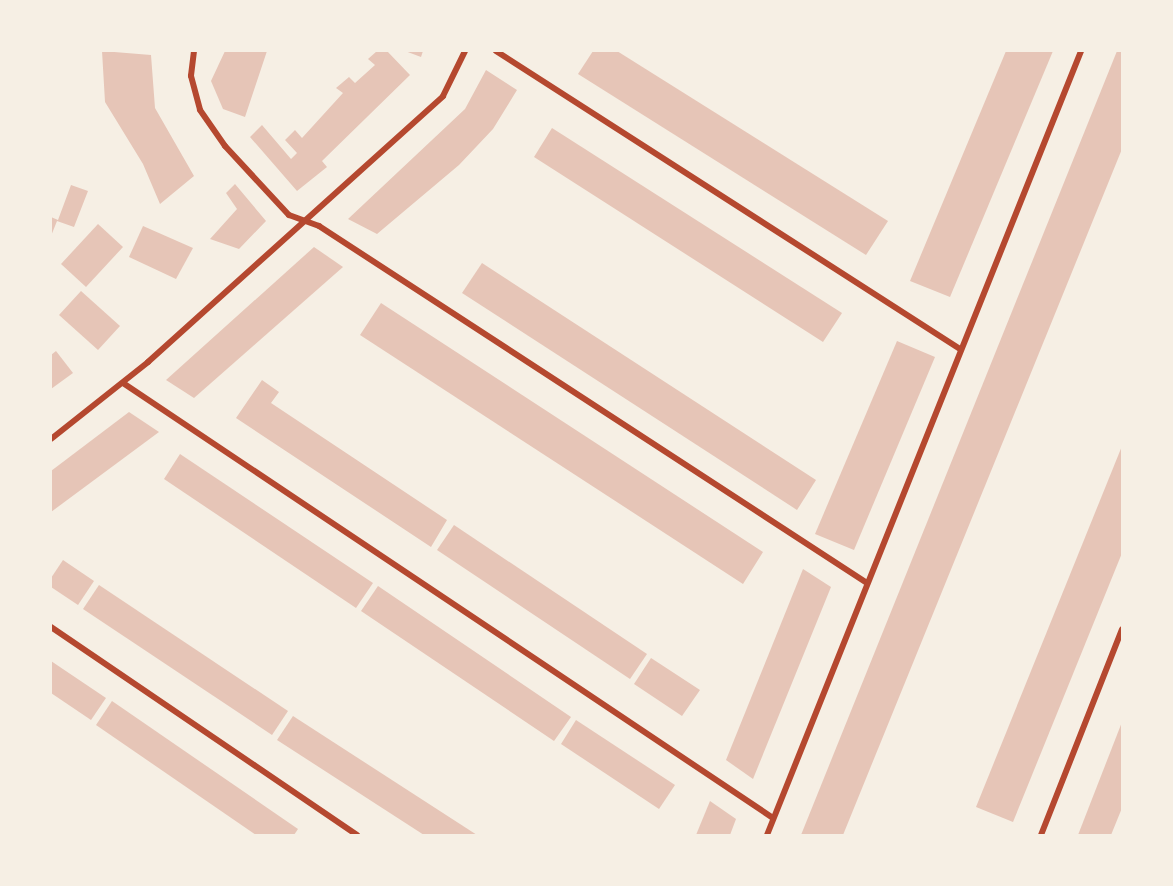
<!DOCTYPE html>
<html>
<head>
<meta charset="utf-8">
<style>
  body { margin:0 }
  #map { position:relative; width:1173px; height:886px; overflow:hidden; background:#f6efe4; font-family:Arial,sans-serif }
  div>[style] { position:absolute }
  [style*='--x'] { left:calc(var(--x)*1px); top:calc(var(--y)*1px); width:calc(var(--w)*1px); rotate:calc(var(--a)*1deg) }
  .building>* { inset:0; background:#e6c5b7 }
  .minor>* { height:6px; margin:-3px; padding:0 3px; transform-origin:3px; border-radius:3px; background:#b5482f }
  span { translate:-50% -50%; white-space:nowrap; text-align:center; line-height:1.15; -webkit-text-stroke:6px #f6efe4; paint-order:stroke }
  .frame { position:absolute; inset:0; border:52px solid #f6efe4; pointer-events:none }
</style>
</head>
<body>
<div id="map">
  <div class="building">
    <div style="clip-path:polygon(102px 51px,151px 55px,155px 108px,194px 176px,160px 204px,143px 164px,105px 102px)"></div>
    <div style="clip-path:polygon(225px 51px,267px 51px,245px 117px,223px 109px,211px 81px)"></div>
    <div style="clip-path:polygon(377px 51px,387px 51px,410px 75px,322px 161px,327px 167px,297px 191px,250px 137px,262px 125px,291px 159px,297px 153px,285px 140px,295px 130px,302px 138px,343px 93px,336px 88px,349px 77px,355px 83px,375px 65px,368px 59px)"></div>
    <div style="clip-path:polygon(405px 51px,423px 51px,421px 57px)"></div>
    <div style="clip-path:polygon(593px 51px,617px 51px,888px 221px,866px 255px,578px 74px)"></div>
    <div style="clip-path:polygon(1006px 51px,1053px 51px,950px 297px,910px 281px)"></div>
    <div style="clip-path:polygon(1117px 51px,1122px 51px,1122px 149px,843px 835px,801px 835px)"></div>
    <div style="clip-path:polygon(486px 70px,517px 90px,493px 129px,459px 165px,377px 234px,348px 219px,465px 109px)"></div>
    <div style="clip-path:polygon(552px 128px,842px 313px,823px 342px,534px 157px)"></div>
    <div style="clip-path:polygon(235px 184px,266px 221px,239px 249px,210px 239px,237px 209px,226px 193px)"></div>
    <div style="clip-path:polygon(71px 185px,88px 191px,74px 227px,57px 221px,51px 236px,51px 217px,58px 220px)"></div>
    <div style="clip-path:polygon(98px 224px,123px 247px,86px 287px,61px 264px)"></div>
    <div style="clip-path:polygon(143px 226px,193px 248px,176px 279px,129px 257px)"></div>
    <div style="clip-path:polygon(314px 247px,343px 267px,194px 398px,166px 380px)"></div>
    <div style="clip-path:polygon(482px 263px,816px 480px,797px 510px,462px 293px)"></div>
    <div style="clip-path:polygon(81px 291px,120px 326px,98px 350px,59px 315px)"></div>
    <div style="clip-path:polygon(381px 303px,763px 552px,743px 584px,360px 335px)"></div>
    <div style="clip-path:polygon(897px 341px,935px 357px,854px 550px,815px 534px)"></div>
    <div style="clip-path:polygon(56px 351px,73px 373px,51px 389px,51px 355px)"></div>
    <div style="clip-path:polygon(262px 380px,279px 392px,271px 403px,447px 520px,431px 547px,236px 418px)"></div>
    <div style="clip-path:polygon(129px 412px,159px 432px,51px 512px,51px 471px)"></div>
    <div style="clip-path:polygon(1122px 446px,1122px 553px,1013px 822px,976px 807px)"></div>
    <div style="clip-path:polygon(180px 454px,373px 583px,356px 608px,164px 479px)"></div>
    <div style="clip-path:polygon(454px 525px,647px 654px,630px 679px,437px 550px)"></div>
    <div style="clip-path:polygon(63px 560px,94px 581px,78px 605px,51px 587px,51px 578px)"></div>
    <div style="clip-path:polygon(803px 569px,831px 587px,753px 779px,726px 760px)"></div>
    <div style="clip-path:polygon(99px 585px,288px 711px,272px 735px,83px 609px)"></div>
    <div style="clip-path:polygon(378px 586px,571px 717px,554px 741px,361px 611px)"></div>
    <div style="clip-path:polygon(651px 658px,700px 690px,682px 716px,634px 684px)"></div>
    <div style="clip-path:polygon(51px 661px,106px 698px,91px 720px,51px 693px)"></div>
    <div style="clip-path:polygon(112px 701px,298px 829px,294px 835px,256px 835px,96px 725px)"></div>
    <div style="clip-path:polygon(293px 716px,477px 835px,424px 835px,277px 740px)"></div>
    <div style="clip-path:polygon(576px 720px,675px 785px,659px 809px,561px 744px)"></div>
    <div style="clip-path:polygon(1122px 722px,1122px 808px,1111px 835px,1078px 835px)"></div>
    <div style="clip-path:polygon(710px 801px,736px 819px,730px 835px,696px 835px)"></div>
  </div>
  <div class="minor">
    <div style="--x:194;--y:51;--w:25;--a:97"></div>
    <div style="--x:191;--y:76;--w:35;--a:75"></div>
    <div style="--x:200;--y:110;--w:44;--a:55.2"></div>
    <div style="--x:225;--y:146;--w:94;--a:47.2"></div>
    <div style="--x:289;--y:215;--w:32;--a:20"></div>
    <div style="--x:319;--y:226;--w:654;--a:33.08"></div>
    <div style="--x:496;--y:51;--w:551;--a:32.71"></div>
    <div style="--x:123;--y:383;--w:782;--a:33.79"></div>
    <div style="--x:51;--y:439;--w:124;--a:-38.4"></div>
    <div style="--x:148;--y:362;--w:397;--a:-42"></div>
    <div style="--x:443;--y:96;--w:50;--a:-63.9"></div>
    <div style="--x:51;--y:627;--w:370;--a:34.2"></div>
    <div style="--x:767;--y:835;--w:845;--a:-68.17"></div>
    <div style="--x:1041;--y:835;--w:221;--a:-68.5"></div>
  </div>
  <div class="frame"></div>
</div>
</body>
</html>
